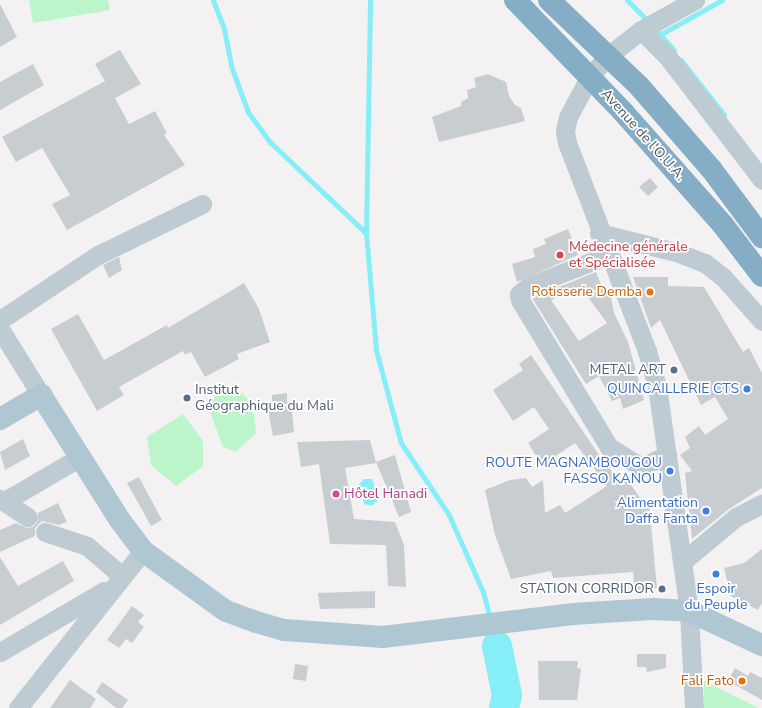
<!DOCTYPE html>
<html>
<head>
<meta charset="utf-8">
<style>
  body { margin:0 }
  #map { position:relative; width:762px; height:708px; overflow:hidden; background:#f4f1f2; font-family:"Nunito Sans",sans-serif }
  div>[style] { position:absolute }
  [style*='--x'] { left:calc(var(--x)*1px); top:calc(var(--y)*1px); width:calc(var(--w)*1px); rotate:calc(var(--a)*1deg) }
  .green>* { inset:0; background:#bdf5cb }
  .water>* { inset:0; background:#86eef6 }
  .stream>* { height:5px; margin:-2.5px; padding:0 2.5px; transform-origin:2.5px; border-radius:2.5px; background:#86eef6 }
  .river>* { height:30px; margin:-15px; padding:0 15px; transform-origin:15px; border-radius:15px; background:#86eef6 }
  .building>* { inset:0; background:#c8cdd2 }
  .minor>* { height:19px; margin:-9.5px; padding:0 9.5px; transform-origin:9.5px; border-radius:9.5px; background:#becbd2 }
  .major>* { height:22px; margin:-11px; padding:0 11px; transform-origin:11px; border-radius:11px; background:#afc6d3 }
  .highway>* { height:22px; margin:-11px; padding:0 11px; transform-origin:11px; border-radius:11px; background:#85adc5 }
  .dots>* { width:11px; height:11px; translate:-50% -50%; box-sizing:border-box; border:2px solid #fff; border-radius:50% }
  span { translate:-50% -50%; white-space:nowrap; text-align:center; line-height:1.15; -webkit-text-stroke:3.5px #fff; paint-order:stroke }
  .street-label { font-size:14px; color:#475961 }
  .health-label { font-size:14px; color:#be3a42 }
  .left { translate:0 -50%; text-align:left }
  .food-label { font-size:14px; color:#c56008 }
  .right { translate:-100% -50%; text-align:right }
  .service-label { font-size:14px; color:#4e5e75 }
  .shop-label { font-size:14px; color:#366cbe }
  .hotel-label { font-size:14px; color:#b23c85 }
</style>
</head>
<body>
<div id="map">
  <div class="green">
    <div style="clip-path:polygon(29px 0,108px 0,110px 10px,33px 23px)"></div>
    <div style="clip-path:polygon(228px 388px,241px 392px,250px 402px,254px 415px,256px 433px,236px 452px,223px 447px,206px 401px)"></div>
    <div style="clip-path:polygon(183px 414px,203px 441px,203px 466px,176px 486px,151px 465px,147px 437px)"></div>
    <div style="clip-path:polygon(704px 681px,759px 708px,704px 708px)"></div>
  </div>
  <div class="water">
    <div style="clip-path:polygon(364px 479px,372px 479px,376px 490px,379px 499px,372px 506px,364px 504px,359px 484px)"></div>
  </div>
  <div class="stream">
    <div style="--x:213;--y:0;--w:31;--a:69"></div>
    <div style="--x:224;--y:29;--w:38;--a:79"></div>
    <div style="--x:231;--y:66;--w:49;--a:69.7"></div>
    <div style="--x:248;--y:112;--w:37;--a:54"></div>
    <div style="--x:270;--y:142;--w:132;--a:43.5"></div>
    <div style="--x:366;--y:233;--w:117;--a:85.1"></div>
    <div style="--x:376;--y:350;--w:96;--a:75"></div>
    <div style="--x:401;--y:443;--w:87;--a:56.3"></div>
    <div style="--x:449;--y:515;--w:84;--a:66.2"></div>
    <div style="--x:483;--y:592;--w:27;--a:75"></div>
    <div style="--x:627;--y:0;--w:31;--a:45"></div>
    <div style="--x:654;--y:28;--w:30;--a:48"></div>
    <div style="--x:661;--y:34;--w:70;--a:-29.1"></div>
    <div style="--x:681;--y:60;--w:70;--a:52"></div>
    <div style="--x:366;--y:233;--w:233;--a:-89"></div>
    <div style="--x:493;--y:628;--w:18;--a:77"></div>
  </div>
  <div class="river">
    <div style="--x:497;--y:646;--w:50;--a:78.5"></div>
    <div style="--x:507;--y:695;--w:13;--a:103"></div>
  </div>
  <div class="building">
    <div style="clip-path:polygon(0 4px,17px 37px,0 47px)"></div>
    <div style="clip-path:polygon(120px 50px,141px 84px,115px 98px,129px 124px,155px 111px,167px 133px,164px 135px,185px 165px,67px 230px,52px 204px,70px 195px,42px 148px,16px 162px,2px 137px,105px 81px,95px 64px)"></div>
    <div style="clip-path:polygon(33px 64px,44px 85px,0 110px,0 82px)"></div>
    <div style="clip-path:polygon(488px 74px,506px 82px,509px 96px,515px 105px,521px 108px,525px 121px,439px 142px,432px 117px,461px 106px,461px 102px,468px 98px,467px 90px,476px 87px,474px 78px)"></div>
    <div style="clip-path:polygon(650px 178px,658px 187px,648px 196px,639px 187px)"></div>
    <div style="clip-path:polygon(568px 229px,578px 255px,517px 282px,512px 264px,535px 257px,533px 249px,546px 244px,544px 239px)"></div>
    <div style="clip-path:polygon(119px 257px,122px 270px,109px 278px,103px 265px)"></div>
    <div style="clip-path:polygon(evenodd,596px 272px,605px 295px,610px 292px,614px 313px,628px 342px,644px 400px,623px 409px,620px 398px,612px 401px,599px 376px,586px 384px,532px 298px,596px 272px,582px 289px,607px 323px,579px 341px,551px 300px,582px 289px)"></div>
    <div style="clip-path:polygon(633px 277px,668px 277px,668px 286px,704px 287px,743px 352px,749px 348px,762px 373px,762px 488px,729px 509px,692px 539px,685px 473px,692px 471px,680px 455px,690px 448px,685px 437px,699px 426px,705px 435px,728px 419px,715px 397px,701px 405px,660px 320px,651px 328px)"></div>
    <div style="clip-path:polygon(244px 283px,259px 309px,270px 342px,237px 354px,239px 359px,205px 377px,191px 352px,185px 355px,183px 351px,119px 387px,124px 395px,97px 411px,51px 329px,78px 314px,104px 360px,167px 325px,168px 328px)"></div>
    <div style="clip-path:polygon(531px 355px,597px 452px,618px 479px,624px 475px,645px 505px,649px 504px,657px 588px,635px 590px,633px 572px,553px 578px,551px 571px,511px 579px,495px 535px,485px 490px,510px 480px,526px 478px,532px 487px,543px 480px,545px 513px,560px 505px,565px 513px,607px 486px,575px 443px,542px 465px,528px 443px,549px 429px,534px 407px,513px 421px,493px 390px,523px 370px,519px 364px)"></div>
    <div style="clip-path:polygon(287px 393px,287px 402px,291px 402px,294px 432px,273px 436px,267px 405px,272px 404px,272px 395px)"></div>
    <div style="clip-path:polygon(23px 439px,30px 456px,5px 470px,0 452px)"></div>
    <div style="clip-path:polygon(370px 440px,376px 463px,345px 468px,354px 519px,395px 522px,404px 545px,406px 587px,388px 586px,386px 545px,330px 544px,319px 464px,301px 467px,297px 442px)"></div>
    <div style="clip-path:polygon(395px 455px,411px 512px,399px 517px,376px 462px)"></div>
    <div style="clip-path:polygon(139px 477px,162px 520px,151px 526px,127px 483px)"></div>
    <div style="clip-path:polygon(58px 503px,67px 522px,59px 525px,42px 521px,35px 528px,35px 536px,0 552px,0 530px,16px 523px,27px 528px,33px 527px,37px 523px,38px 513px)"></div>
    <div style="clip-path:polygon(762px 549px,762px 603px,758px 610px,731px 596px,724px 568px,744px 563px)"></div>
    <div style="clip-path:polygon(0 557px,18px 586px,63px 561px,74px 581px,0 625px)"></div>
    <div style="clip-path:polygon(375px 591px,375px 608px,320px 609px,318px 593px)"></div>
    <div style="clip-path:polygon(132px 606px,144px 615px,138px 622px,144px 627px,132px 643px,126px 639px,119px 648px,107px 640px)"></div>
    <div style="clip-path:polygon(637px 654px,666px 654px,666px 668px,647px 672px,646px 667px,637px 667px)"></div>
    <div style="clip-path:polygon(538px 661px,578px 661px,577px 668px,581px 669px,577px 700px,539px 700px)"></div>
    <div style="clip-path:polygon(295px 664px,308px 666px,306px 681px,293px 679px)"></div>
    <div style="clip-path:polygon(735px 668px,748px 676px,750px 672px,762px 678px,762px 700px,728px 681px)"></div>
    <div style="clip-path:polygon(70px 680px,96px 699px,90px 708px,50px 708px)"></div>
    <div style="clip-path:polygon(102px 682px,128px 700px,122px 708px,116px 708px,96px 692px)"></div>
  </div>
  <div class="minor">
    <div style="--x:641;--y:30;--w:37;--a:45"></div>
    <div style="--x:667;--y:56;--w:156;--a:52.5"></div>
    <div style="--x:599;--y:233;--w:79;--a:13.9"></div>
    <div style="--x:676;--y:252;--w:31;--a:21"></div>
    <div style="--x:705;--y:263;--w:23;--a:38"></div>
    <div style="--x:723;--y:277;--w:59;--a:48.4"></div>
    <div style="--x:608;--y:255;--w:85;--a:158.6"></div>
    <div style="--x:529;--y:286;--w:13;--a:141"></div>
    <div style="--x:519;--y:294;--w:6;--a:81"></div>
    <div style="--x:520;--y:300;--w:172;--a:58.8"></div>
    <div style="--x:609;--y:447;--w:38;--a:32"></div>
    <div style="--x:641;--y:467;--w:29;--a:-25"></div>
    <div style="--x:0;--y:320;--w:118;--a:-33.6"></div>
    <div style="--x:98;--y:255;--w:116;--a:-26.1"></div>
    <div style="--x:0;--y:329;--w:78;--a:58.2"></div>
    <div style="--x:0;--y:499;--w:33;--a:33"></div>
    <div style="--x:5;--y:501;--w:87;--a:-30.4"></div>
    <div style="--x:45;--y:532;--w:44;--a:18.4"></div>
    <div style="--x:87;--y:546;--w:46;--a:40.6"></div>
    <div style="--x:682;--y:562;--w:70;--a:-39.8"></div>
    <div style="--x:736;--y:517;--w:29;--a:-27"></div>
    <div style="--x:0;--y:652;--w:121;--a:-30.4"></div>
    <div style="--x:18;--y:708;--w:201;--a:-51.5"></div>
    <div style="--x:694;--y:708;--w:97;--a:-93"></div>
    <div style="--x:689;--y:611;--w:227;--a:-98.1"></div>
    <div style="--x:657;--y:386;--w:36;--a:-106"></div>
    <div style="--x:647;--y:351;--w:223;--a:-111"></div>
    <div style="--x:567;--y:143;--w:13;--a:-99"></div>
    <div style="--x:565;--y:130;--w:13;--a:-77"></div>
    <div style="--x:568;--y:117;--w:47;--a:-61.8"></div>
    <div style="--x:590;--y:76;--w:27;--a:-48"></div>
    <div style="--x:608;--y:56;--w:42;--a:-38.2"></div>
    <div style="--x:641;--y:30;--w:62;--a:-29.1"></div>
  </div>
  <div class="major">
    <div style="--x:0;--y:419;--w:48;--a:-30.3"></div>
    <div style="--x:41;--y:395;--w:146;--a:57.8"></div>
    <div style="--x:119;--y:519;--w:40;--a:53"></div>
    <div style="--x:143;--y:551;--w:102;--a:35.9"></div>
    <div style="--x:226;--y:611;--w:32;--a:20"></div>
    <div style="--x:256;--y:622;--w:29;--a:16"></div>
    <div style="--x:284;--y:630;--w:99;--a:4"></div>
    <div style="--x:383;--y:637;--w:191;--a:-6.9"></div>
    <div style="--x:573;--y:614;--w:80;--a:-3.6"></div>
    <div style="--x:653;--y:609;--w:36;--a:3"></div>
    <div style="--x:689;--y:611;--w:81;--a:25"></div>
  </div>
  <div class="highway">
    <div style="--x:515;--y:0;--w:157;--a:46"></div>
    <div style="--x:624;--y:113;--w:149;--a:48.5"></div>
    <div style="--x:723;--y:225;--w:64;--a:52.6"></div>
    <div style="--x:549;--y:0;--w:124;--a:43.7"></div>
    <div style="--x:639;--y:86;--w:111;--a:49"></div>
    <div style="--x:712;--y:170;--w:84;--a:53.3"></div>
  </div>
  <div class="dots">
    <div style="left:560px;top:255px;background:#e0444e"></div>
    <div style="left:650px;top:292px;background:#e8710a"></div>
    <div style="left:674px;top:370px;background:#5c6f8a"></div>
    <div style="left:747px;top:389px;background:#3f7fe0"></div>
    <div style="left:187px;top:398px;background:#5c6f8a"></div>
    <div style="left:670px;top:471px;background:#3f7fe0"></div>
    <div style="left:336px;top:494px;background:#d1479c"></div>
    <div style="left:706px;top:511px;background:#3f7fe0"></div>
    <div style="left:716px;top:574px;background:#3f7fe0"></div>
    <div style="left:662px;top:589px;background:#5c6f8a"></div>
    <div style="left:742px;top:681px;background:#e8710a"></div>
  </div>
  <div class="street-label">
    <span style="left:643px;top:135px;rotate:48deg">Avenue de l'O.U.A.</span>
  </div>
  <div class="health-label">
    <span class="left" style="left:569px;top:255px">Médecine générale<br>et Spécialisée</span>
  </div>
  <div class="food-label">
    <span class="right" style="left:642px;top:292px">Rotisserie Demba</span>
    <span class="right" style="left:734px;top:681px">Fali Fato</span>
  </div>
  <div class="service-label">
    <span class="right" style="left:666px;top:370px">METAL ART</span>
    <span class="left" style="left:195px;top:398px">Institut<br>Géographique du Mali</span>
    <span class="right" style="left:654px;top:589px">STATION CORRIDOR</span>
  </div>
  <div class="shop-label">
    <span class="right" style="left:739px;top:389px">QUINCAILLERIE CTS</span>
    <span class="right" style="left:662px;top:471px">ROUTE MAGNAMBOUGOU<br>FASSO KANOU</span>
    <span class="right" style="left:698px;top:511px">Alimentation<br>Daffa Fanta</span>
    <span style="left:716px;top:597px">Espoir<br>du Peuple</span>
  </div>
  <div class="hotel-label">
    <span class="left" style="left:344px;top:494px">Hôtel Hanadi</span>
  </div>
</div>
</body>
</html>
